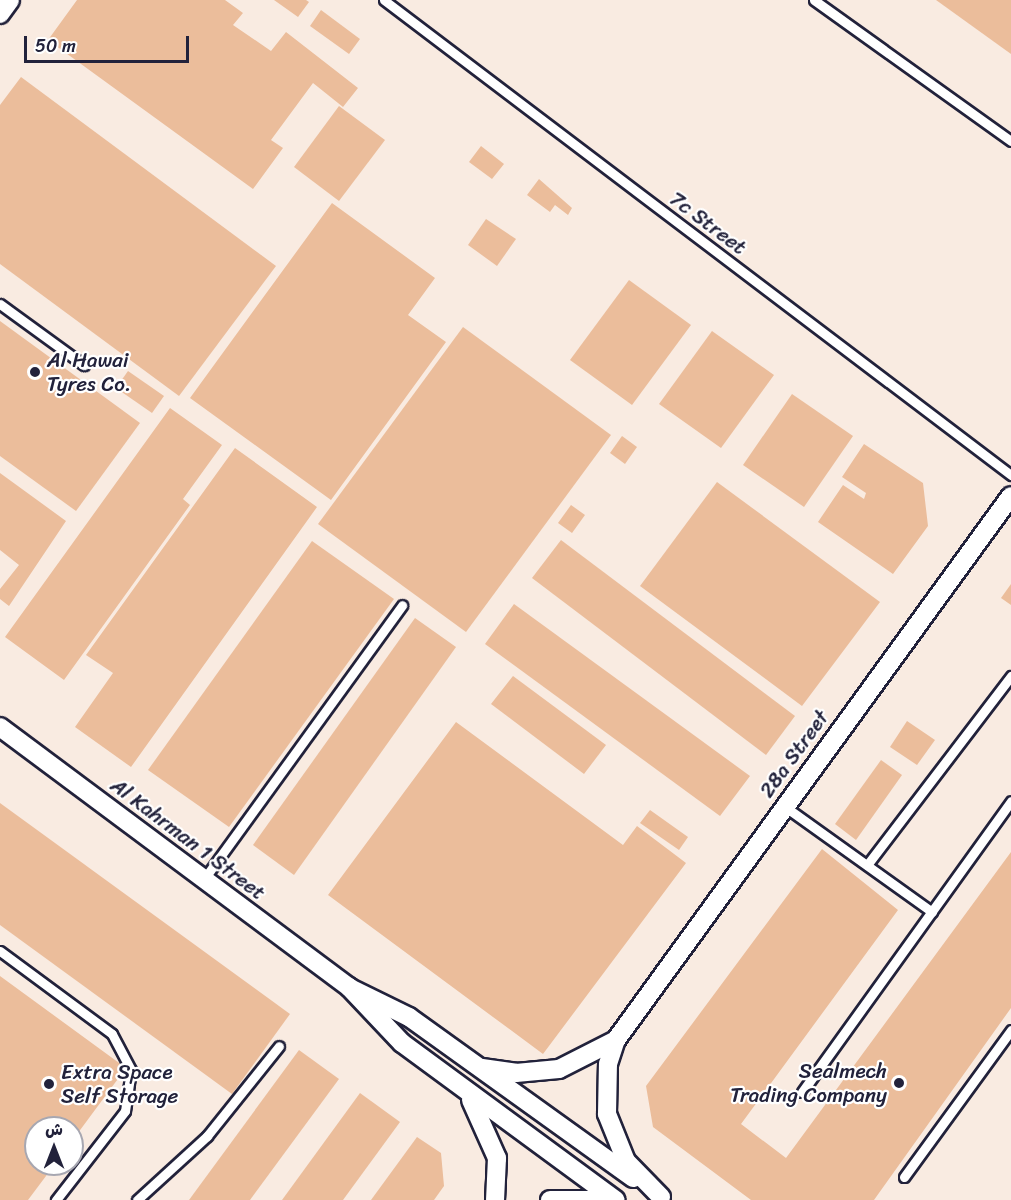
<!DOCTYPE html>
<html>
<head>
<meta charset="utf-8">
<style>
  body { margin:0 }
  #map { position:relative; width:1011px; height:1200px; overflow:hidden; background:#fff; font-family:Sriracha,"Playpen Sans Arabic",sans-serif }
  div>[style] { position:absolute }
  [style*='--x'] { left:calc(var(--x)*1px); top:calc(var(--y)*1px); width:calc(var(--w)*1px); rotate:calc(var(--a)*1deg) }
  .built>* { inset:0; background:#f9ebe1 }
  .building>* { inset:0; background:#ebbd9b }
  .roads { filter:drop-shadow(2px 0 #22223b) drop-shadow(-2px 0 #22223b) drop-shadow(0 2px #22223b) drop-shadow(0 -2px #22223b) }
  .service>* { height:9px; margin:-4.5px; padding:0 4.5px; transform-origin:4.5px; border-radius:4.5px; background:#fff }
  .minor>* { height:18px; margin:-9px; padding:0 9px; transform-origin:9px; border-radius:9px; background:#fff }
  .dots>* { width:16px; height:16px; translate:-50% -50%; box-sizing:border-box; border:3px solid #fff; border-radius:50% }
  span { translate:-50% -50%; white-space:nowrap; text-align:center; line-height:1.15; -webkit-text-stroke:4.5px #fff; paint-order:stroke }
  .street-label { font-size:21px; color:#22223b }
  .poi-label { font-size:21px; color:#22223b }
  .left { translate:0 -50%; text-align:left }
  .right { translate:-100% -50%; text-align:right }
  .north { position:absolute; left:24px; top:1116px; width:60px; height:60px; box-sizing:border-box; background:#fff; border:2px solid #a7a7b1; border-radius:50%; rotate:0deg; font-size:16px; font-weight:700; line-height:24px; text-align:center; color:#22223b }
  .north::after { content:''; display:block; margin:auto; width:21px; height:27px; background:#22223b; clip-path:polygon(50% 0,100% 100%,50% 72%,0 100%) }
  .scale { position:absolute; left:24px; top:36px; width:165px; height:27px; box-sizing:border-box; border:3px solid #22223b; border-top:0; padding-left:8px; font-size:18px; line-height:21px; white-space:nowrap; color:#22223b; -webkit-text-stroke:4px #fff; paint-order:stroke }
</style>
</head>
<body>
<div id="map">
  <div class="built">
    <div style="clip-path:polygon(evenodd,0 0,1011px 0,1011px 1200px,0 1200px,0 0,36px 1128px,72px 1128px,72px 1164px,36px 1164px,36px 1128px)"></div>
  </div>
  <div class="building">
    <div style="clip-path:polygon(77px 0,225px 0,243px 13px,233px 25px,271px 51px,286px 32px,358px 88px,343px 107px,313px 83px,271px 140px,283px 148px,253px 189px,48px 40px)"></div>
    <div style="clip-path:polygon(274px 0,306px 0,309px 2px,298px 17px)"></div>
    <div style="clip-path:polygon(936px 0,1011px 0,1011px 54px)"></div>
    <div style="clip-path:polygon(321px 10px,360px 39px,349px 54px,310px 26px)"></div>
    <div style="clip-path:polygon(21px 77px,276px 266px,179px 396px,0 264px,0 105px)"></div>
    <div style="clip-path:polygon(339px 106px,385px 140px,339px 201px,294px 167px)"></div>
    <div style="clip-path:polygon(481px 146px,504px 164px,492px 179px,469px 162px)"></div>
    <div style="clip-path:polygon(539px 179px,572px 208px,568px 215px,555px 205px,550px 212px,527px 195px)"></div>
    <div style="clip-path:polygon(332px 203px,435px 278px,408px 315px,446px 342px,331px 500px,190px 398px)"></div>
    <div style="clip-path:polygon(486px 219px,516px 239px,497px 266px,468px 245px)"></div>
    <div style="clip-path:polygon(629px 280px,691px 325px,632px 405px,570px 360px)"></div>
    <div style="clip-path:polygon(0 321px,140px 423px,76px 511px,0 456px)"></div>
    <div style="clip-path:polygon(463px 327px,611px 435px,466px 632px,318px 524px)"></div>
    <div style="clip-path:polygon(712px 331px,774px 375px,721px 448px,659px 404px)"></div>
    <div style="clip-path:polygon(128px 371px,164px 396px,152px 413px,116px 388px)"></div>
    <div style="clip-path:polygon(792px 394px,853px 436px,804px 507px,743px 465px)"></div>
    <div style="clip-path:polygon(170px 408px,222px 445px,183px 499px,190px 505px,64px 680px,5px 637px)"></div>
    <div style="clip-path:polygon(622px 436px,637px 447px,625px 464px,610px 453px)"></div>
    <div style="clip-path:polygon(864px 444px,923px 483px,928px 526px,893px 574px,818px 522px,843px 485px,864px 499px,866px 493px,842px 477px)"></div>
    <div style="clip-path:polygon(235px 448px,317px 507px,131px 767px,75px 727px,113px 673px,86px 655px)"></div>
    <div style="clip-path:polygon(0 473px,66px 521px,9px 606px,0 599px,0 589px,19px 565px,0 550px)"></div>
    <div style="clip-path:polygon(717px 482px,880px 602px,802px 706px,640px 586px)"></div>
    <div style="clip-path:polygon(571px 505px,585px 515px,572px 533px,558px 523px)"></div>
    <div style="clip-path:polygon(561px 540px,795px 716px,766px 755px,532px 578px)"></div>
    <div style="clip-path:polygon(312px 541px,394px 599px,229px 827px,148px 770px)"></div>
    <div style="clip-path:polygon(1011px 584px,1011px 605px,1001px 598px)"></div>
    <div style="clip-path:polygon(514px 604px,750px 776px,720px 816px,485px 644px)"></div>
    <div style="clip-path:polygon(415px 618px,456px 647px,294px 875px,253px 845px)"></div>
    <div style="clip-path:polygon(513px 676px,606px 745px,584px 774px,491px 704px)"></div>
    <div style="clip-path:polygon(907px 721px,935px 740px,917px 765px,890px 747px)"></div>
    <div style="clip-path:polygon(456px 722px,623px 845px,637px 826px,686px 863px,543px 1054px,328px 895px)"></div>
    <div style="clip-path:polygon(881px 760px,902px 775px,856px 840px,835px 824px)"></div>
    <div style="clip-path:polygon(0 803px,290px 1014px,232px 1094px,0 925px)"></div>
    <div style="clip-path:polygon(650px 810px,688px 837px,679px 850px,640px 823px)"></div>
    <div style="clip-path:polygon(822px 849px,898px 910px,741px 1124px,786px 1158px,1011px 852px,1011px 1008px,874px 1200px,751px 1200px,653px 1127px,646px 1086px)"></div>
    <div style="clip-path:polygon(0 976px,126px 1068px,72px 1141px,72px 1128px,36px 1128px,36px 1164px,55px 1164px,28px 1200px,0 1200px)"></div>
    <div style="clip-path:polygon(299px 1050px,339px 1079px,250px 1200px,189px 1200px)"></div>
    <div style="clip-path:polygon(360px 1093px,400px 1122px,343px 1200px,282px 1200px)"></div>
    <div style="clip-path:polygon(417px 1137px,441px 1153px,444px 1186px,434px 1200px,371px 1200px)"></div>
  </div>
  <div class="roads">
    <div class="service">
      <div style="--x:384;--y:0;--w:787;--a:37.15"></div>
      <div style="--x:814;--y:0;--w:242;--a:35.6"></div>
      <div style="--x:0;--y:304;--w:104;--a:36"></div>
      <div style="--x:784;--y:806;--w:182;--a:35.6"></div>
      <div style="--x:867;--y:865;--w:238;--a:-52.7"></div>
      <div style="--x:204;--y:879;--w:338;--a:-54.1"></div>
      <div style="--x:0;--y:951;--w:139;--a:36.5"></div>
      <div style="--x:112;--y:1034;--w:41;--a:62.2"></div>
      <div style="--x:131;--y:1070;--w:41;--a:98.3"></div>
      <div style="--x:125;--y:1111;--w:113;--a:127.8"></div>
      <div style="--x:802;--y:1092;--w:358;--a:-54.3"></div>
      <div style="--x:904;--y:1177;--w:182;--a:-53.9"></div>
      <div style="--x:137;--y:1200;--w:95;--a:-42.4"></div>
      <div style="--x:207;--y:1136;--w:115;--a:-51.3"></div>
    </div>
    <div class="minor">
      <div style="--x:0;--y:14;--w:17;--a:-54"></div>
      <div style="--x:0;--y:727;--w:435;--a:36.7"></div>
      <div style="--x:349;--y:987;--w:77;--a:46.6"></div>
      <div style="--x:402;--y:1043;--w:265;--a:36.3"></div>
      <div style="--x:350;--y:988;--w:66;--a:26.2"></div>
      <div style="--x:409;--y:1017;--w:276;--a:35.7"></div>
      <div style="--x:482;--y:1068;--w:34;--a:8"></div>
      <div style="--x:516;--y:1073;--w:43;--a:-5.3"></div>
      <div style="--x:559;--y:1069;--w:64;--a:-27"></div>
      <div style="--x:471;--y:1100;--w:64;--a:65.9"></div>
      <div style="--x:497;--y:1158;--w:42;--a:92.7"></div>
      <div style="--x:661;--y:1197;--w:50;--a:-134.2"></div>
      <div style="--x:626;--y:1161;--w:51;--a:-112"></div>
      <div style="--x:607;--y:1114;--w:50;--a:-88.9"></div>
      <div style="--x:608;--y:1064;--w:25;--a:-72"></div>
      <div style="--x:616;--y:1040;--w:672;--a:-54.02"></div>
      <div style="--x:550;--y:1200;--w:46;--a:0"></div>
    </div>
  </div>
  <div class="dots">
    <div style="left:35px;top:372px;background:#22223b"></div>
    <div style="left:899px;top:1083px;background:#22223b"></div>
    <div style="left:49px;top:1084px;background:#22223b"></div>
  </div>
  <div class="street-label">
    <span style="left:708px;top:223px;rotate:37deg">7c Street</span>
    <span style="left:794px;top:754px;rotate:-54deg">28a Street</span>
    <span style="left:188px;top:839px;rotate:37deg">Al Kahrman 1 Street</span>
  </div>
  <div class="poi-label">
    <span class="left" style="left:47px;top:372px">Al Hawai<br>Tyres Co.</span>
    <span class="right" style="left:887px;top:1083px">Sealmech<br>Trading Company</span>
    <span class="left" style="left:61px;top:1084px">Extra Space<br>Self Storage</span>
  </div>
  <div class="north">ش</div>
  <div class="scale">50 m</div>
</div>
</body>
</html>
